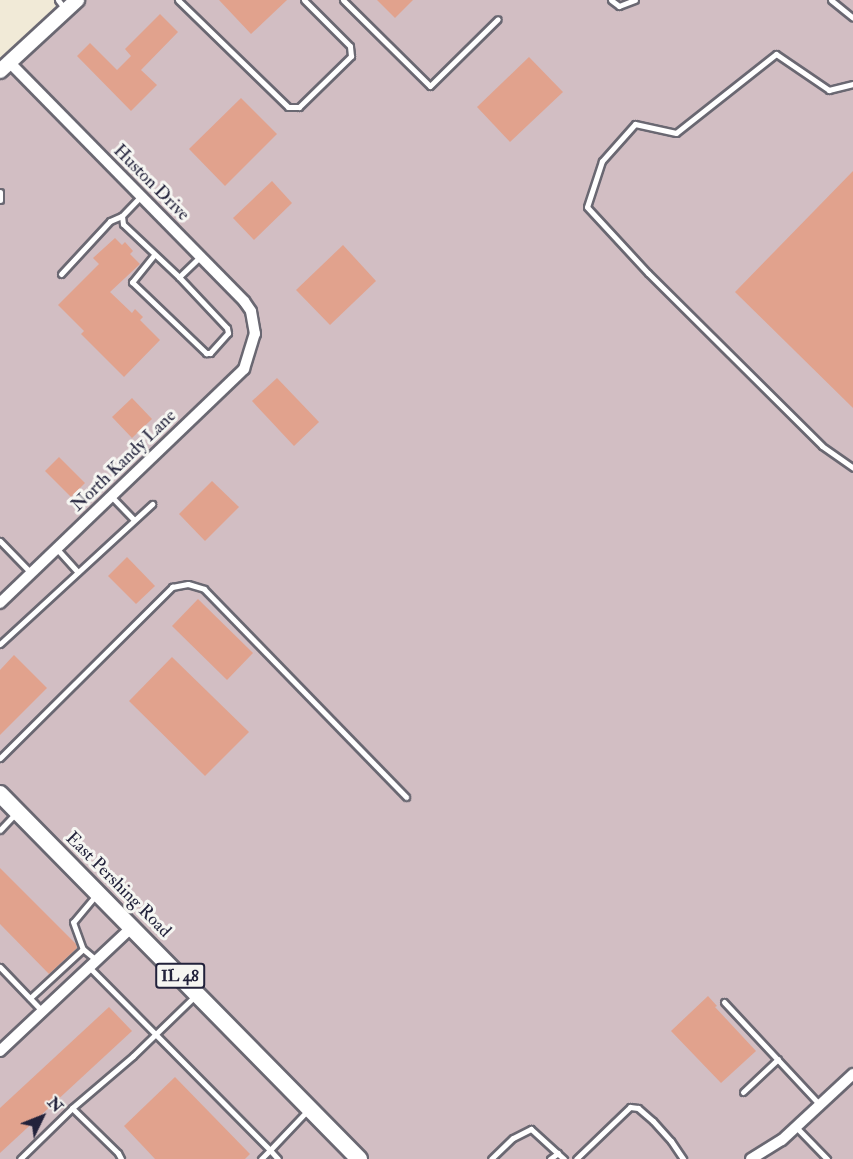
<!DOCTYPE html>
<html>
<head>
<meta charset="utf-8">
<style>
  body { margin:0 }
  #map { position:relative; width:853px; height:1159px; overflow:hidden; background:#f1ead7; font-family:"IM FELL Double Pica",serif }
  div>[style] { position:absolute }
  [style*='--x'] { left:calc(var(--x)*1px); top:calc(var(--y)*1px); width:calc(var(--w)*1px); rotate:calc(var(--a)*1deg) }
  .industrial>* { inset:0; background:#d2bec3 }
  .building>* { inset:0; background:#e1a28d }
  .roads { filter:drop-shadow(2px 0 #6a6872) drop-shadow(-2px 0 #6a6872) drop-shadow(0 2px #6a6872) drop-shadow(0 -2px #6a6872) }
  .service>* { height:5px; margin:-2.5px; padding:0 2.5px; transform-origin:2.5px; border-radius:2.5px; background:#fff }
  .minor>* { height:10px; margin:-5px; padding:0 5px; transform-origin:5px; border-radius:5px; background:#fff }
  .tertiary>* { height:14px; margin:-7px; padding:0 7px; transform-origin:7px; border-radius:7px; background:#fff }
  .primary>* { height:16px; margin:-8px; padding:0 8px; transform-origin:8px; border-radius:8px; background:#fff }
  span { translate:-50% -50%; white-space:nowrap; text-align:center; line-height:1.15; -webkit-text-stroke:6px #f6f6f2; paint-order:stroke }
  .shield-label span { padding:2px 4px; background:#f6f6f2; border:2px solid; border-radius:4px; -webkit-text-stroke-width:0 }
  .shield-label { font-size:16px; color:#22223b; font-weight:700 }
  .street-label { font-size:18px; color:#22223b }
  .north { position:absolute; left:12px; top:1087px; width:60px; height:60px; -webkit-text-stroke:4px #f6f6f2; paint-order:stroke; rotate:47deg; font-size:16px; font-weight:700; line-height:24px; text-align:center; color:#22223b }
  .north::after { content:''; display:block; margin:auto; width:21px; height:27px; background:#22223b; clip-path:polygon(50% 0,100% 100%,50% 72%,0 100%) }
</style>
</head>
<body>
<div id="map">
  <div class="industrial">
    <div style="clip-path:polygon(77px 0,853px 0,853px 1159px,0 1159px,0 71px)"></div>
  </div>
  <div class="building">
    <div style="clip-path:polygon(219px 0,287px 0,251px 34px)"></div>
    <div style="clip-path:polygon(377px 0,413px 0,395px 18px)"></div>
    <div style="clip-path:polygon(160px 14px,178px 32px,141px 70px,157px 85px,131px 111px,77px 56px,90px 43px,117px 70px,131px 56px,125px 49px)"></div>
    <div style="clip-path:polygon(529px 57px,563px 92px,510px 142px,477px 107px)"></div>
    <div style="clip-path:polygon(241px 98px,277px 134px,225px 186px,189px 149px)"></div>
    <div style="clip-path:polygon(853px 171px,853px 408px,735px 292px)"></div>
    <div style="clip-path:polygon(272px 181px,292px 203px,254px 240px,233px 218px)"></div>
    <div style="clip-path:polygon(115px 238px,122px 245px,125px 242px,133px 251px,130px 254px,140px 264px,110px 292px,132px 313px,135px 309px,143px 317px,140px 320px,160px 340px,124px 377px,81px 334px,84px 331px,58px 305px,99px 264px,93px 258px)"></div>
    <div style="clip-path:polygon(343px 245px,376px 281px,330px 325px,296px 290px)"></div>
    <div style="clip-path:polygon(277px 378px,319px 422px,294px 446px,252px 401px)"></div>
    <div style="clip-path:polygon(132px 398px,152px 419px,132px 438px,112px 417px)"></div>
    <div style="clip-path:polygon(59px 457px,85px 483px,71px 497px,45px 471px)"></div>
    <div style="clip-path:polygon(212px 481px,239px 507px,205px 541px,179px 514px)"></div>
    <div style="clip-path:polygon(127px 557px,155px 586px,136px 604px,108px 576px)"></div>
    <div style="clip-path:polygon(198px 599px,253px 653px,227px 680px,172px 626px)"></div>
    <div style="clip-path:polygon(14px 655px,47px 688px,0 735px,0 670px)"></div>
    <div style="clip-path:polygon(172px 657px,249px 732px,205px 776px,129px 701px)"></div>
    <div style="clip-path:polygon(0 868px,76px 944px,77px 948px,49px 974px,0 924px)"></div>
    <div style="clip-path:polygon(708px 996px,717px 1006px,715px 1007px,756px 1051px,721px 1083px,671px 1031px)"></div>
    <div style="clip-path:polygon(109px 1007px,132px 1031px,0 1153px,0 1108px)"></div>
    <div style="clip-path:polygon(175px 1077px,250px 1154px,245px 1159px,155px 1159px,124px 1126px)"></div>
  </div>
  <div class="roads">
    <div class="service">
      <div style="--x:58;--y:0;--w:11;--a:52"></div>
      <div style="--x:178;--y:0;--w:153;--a:44.2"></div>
      <div style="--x:288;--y:107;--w:11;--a:0"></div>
      <div style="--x:299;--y:107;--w:73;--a:-44.4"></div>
      <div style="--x:351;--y:56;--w:10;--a:-96"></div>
      <div style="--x:350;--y:46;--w:65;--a:-135"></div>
      <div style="--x:343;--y:0;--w:122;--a:44.7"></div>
      <div style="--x:430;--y:86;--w:95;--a:-44.6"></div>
      <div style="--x:611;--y:0;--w:10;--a:37"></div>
      <div style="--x:619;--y:6;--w:17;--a:-21"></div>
      <div style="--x:831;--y:0;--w:28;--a:39"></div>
      <div style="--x:853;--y:84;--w:25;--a:166"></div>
      <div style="--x:829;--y:90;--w:64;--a:-145.8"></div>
      <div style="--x:776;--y:54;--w:127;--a:141.7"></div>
      <div style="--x:676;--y:133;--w:42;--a:-167.6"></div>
      <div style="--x:635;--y:124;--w:50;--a:131.7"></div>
      <div style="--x:602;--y:161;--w:48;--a:108.1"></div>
      <div style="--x:587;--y:207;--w:90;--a:47.3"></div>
      <div style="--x:648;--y:273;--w:245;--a:44.8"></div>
      <div style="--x:822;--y:446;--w:38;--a:35"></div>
      <div style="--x:0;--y:192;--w:8;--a:90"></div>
      <div style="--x:141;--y:196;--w:28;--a:134"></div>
      <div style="--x:122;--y:216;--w:8;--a:83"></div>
      <div style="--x:123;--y:224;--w:77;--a:43.4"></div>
      <div style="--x:179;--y:277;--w:29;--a:-44"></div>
      <div style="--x:154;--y:255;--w:35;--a:129"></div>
      <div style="--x:132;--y:282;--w:103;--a:43.8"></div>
      <div style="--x:206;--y:353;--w:4;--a:0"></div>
      <div style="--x:210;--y:353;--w:27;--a:-48"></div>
      <div style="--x:228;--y:333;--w:5;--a:-101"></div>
      <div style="--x:227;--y:328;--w:70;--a:-133.3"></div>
      <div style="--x:61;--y:274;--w:72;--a:-47.2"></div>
      <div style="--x:110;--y:221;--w:13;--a:-23"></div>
      <div style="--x:111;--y:496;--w:33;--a:46"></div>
      <div style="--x:0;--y:541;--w:45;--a:45.9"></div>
      <div style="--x:57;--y:549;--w:31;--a:48"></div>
      <div style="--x:0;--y:644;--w:207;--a:-42.6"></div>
      <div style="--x:0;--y:758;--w:243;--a:-44.8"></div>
      <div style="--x:172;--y:587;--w:16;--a:-11"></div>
      <div style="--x:188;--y:584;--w:17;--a:17"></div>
      <div style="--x:204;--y:589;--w:290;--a:45.8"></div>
      <div style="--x:0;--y:830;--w:22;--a:-47"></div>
      <div style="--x:96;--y:895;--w:35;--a:130"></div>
      <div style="--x:73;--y:922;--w:29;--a:70"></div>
      <div style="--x:83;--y:949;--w:17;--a:40"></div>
      <div style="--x:0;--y:967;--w:61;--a:46.3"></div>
      <div style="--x:89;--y:967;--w:257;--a:45.3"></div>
      <div style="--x:270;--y:1150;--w:13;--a:135"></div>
      <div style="--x:30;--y:998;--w:72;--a:-42.8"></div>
      <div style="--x:724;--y:1002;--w:141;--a:47"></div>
      <div style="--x:743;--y:1092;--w:48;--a:-43.3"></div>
      <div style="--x:72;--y:1108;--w:64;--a:44.4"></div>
      <div style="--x:118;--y:1153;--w:7;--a:63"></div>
      <div style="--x:796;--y:1127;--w:45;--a:45.9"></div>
      <div style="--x:20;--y:1159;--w:73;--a:-44.4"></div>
      <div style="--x:72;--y:1108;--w:80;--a:-40.4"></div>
      <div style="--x:133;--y:1056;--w:88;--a:-44.1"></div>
      <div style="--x:278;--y:1159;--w:12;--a:-132"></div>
      <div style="--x:270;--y:1150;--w:55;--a:-46.5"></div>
      <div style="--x:491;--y:1159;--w:30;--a:-44"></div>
      <div style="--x:513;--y:1138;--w:20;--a:-27"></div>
      <div style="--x:531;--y:1129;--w:45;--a:42.3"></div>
      <div style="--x:550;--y:1159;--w:10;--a:-37"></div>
      <div style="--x:576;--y:1159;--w:75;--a:-43.9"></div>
      <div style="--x:630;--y:1107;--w:8;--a:7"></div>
      <div style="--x:638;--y:1108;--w:20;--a:41"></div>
      <div style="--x:653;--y:1121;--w:27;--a:48"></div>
      <div style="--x:671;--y:1141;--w:22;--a:56"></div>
    </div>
    <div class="minor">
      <div style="--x:0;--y:603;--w:338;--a:-43.8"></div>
      <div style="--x:244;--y:369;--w:37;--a:-73"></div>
      <div style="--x:255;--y:334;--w:23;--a:-100"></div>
      <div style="--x:251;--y:311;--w:12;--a:-125"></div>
      <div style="--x:244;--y:301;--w:334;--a:-134.5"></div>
      <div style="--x:0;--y:1051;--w:181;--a:-43.2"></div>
      <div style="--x:751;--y:1159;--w:36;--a:-32"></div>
      <div style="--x:782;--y:1140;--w:97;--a:-42.9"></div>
    </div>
    <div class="tertiary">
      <div style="--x:0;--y:71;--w:105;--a:-42.7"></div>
    </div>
    <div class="primary">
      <div style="--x:0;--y:794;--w:512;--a:45.47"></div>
    </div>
  </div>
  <div class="shield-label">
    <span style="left:180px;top:976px">IL 48</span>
  </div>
  <div class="street-label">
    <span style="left:151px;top:183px;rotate:45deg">Huston Drive</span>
    <span style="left:124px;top:461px;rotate:-44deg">North Kandy Lane</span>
    <span style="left:118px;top:885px;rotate:45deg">East Pershing Road</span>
  </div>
  <div class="north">N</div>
</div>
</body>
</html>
